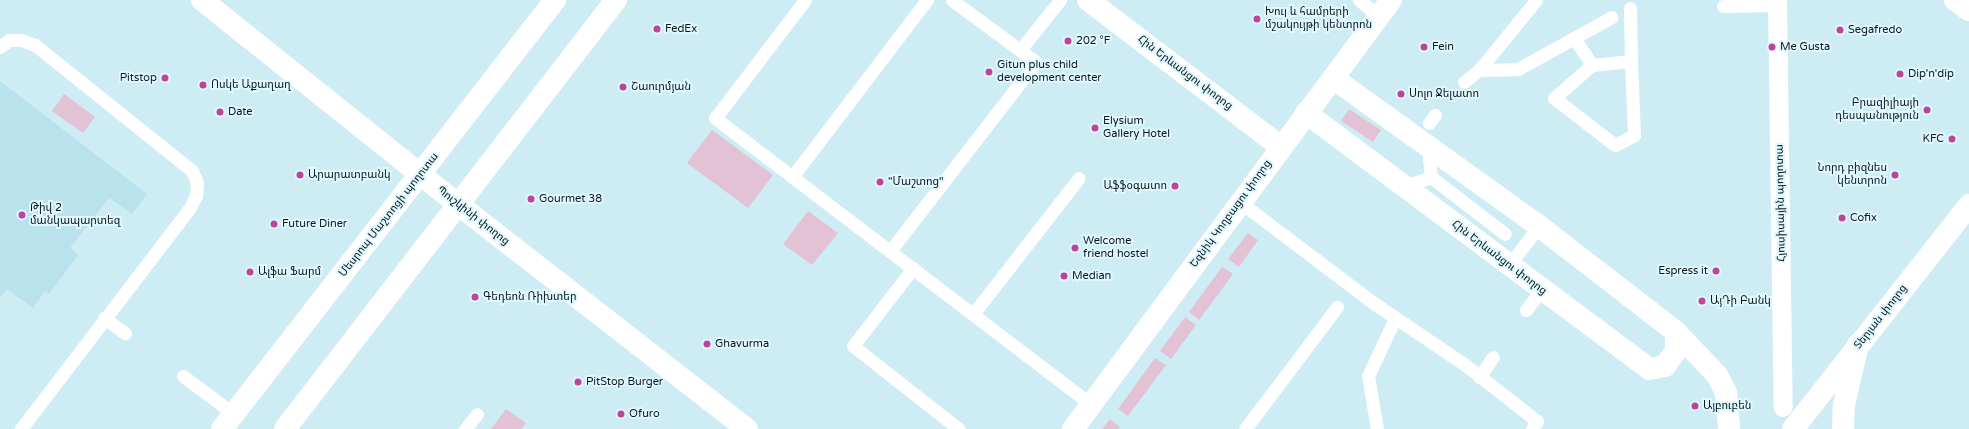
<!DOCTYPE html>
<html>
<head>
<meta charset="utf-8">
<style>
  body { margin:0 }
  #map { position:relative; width:1969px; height:429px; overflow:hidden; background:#cdecf4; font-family:"Varela Round","Noto Sans Armenian",sans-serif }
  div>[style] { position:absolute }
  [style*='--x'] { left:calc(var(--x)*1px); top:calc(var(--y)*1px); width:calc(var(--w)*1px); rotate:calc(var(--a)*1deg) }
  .built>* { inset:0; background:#bae2ed }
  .green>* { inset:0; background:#e3c2d6 }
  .service>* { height:13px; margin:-6.5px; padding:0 6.5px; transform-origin:6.5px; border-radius:6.5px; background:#fff }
  .pedestrian>* { height:19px; margin:-9.5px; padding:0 9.5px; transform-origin:9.5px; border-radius:9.5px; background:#fff }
  .minor>* { height:22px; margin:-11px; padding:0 11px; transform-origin:11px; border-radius:11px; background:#fff }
  .tertiary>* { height:22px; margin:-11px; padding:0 11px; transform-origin:11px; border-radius:11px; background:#fff }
  .trunk>* { height:22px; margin:-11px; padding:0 11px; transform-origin:11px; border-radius:11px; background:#fff }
  .dots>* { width:11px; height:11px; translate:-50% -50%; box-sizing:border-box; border:2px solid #e0f8ff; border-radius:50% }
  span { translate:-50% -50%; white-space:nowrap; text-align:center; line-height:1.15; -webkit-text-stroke:4px #e0f8ff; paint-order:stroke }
  .poi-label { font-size:11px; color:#0c171a }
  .left { translate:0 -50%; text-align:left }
  .right { translate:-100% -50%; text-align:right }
  .street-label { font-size:11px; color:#0c171a }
</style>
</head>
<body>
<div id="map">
  <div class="built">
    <div style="clip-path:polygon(0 81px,147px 194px,132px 214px,109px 198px,70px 248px,78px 255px,49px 294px,45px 291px,33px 308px,7px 289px,0 298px)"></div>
  </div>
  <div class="green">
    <div style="clip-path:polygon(64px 94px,95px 117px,83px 133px,52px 111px)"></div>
    <div style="clip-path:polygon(1349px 109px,1381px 130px,1373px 142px,1341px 121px)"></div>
    <div style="clip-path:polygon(712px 130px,773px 175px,748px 208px,687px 163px)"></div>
    <div style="clip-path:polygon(808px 211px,838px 233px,812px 265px,783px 244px)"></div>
    <div style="clip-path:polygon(1248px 233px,1258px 240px,1239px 267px,1228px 259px)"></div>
    <div style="clip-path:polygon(1222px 267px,1233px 274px,1199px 320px,1189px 312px)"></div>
    <div style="clip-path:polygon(1185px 317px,1196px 325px,1171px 359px,1160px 351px)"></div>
    <div style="clip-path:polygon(1155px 358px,1166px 365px,1128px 416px,1118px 409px)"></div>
    <div style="clip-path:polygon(506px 409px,526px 423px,521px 429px,491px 429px)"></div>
    <div style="clip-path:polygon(1110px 419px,1120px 427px,1118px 429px,1102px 429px)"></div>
  </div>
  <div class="service">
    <div style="--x:805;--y:0;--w:148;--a:127.3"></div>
    <div style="--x:715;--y:118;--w:472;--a:37.3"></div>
    <div style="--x:1359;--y:0;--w:26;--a:39"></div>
    <div style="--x:1723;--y:6;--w:54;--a:-1.1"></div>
    <div style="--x:1630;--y:8;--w:53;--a:88.9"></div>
    <div style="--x:1574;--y:38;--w:32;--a:56"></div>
    <div style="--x:1592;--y:65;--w:39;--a:-6"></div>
    <div style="--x:1631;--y:61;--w:74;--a:87.7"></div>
    <div style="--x:1634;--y:135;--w:21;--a:152"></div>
    <div style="--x:1615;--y:145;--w:77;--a:-142.4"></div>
    <div style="--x:1554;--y:98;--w:50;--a:-41"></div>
    <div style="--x:0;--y:47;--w:11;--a:-38"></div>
    <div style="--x:9;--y:40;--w:12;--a:0"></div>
    <div style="--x:21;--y:40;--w:15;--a:20"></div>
    <div style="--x:35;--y:45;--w:201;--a:38.7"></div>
    <div style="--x:192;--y:171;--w:13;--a:67"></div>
    <div style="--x:197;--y:183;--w:13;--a:94"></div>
    <div style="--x:196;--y:196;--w:15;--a:118"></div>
    <div style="--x:189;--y:209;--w:277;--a:127.4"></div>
    <div style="--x:1020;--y:50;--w:64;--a:-51.3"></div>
    <div style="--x:1479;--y:70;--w:90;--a:-50.8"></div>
    <div style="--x:1464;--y:82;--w:19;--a:-39"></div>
    <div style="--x:1479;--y:70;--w:39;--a:-1"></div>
    <div style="--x:1518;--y:69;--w:107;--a:-29"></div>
    <div style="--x:1429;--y:123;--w:10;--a:-53"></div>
    <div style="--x:1428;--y:148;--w:29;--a:84"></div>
    <div style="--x:1431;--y:177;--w:93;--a:37.6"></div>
    <div style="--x:792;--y:177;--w:223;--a:-52.7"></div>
    <div style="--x:1405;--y:186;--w:28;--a:-19"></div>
    <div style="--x:1240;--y:202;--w:169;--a:37.1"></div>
    <div style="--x:1375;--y:304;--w:107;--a:34"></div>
    <div style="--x:1464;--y:364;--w:93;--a:38"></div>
    <div style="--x:1537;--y:421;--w:9;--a:122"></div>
    <div style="--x:890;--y:251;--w:239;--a:-52.3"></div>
    <div style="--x:1036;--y:62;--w:104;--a:-143.6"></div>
    <div style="--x:1509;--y:265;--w:49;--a:-52.4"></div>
    <div style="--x:913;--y:268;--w:98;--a:127.6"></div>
    <div style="--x:853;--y:346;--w:135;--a:38.1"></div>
    <div style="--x:1526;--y:310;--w:25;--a:-53"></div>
    <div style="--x:973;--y:314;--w:172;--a:-52.1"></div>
    <div style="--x:104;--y:318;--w:26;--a:36"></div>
    <div style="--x:183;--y:376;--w:64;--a:36.7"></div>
    <div style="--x:1479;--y:377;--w:24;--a:-55"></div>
    <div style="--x:465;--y:429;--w:19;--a:-51"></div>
    <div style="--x:1245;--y:429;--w:153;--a:-53"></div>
    <div style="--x:1377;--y:429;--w:54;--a:-99.6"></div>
    <div style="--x:1368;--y:376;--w:64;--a:-65"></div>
  </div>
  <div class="pedestrian">
    <div style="--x:1777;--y:0;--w:407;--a:89.2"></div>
  </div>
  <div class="minor">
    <div style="--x:1088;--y:0;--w:243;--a:37.3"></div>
    <div style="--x:1843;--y:429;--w:24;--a:-88"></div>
    <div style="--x:1844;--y:405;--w:62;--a:-76.9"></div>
  </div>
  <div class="tertiary">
    <div style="--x:202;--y:0;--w:329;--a:38.6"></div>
    <div style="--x:459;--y:205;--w:365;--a:37.9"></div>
    <div style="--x:1955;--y:0;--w:17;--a:36"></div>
    <div style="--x:1333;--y:78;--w:254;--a:35.7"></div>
    <div style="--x:1539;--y:226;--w:173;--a:37.7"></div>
    <div style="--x:1676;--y:332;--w:59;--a:46.4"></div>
    <div style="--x:1717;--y:375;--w:20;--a:63"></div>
    <div style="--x:1726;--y:393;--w:36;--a:85"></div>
    <div style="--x:1306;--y:113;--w:428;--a:36.7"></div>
    <div style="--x:1649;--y:369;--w:16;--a:-11"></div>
    <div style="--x:1665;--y:366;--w:19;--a:-54"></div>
    <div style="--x:1676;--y:351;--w:19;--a:-90"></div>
    <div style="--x:1073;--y:429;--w:534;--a:-53.45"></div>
    <div style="--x:1793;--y:429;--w:285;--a:-51.8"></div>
  </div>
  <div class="trunk">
    <div style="--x:222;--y:429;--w:543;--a:-52.18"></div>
    <div style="--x:285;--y:429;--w:542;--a:-52.35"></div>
  </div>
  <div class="dots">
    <div style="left:1257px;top:19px;background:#bc449a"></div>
    <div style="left:657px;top:29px;background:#bc449a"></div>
    <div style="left:1840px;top:30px;background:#bc449a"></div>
    <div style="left:1068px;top:41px;background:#bc449a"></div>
    <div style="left:1424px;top:47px;background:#bc449a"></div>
    <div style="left:1772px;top:47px;background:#bc449a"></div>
    <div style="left:989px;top:72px;background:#bc449a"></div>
    <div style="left:1900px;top:74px;background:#bc449a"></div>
    <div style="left:165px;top:78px;background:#bc449a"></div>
    <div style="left:203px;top:85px;background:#bc449a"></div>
    <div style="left:623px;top:87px;background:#bc449a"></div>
    <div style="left:1401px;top:94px;background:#bc449a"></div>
    <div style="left:1927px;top:110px;background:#bc449a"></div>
    <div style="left:220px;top:112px;background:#bc449a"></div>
    <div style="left:1095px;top:128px;background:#bc449a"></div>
    <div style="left:1952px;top:139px;background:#bc449a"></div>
    <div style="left:300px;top:175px;background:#bc449a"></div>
    <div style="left:1895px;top:175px;background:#bc449a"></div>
    <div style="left:880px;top:182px;background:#bc449a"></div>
    <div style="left:1175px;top:186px;background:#bc449a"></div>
    <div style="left:531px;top:199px;background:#bc449a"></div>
    <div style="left:22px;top:215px;background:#bc449a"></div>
    <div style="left:1842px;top:218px;background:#bc449a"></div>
    <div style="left:274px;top:224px;background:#bc449a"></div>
    <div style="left:1075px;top:248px;background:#bc449a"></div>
    <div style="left:1716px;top:271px;background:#bc449a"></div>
    <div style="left:250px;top:272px;background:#bc449a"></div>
    <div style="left:1064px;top:276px;background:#bc449a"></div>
    <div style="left:475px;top:297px;background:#bc449a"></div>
    <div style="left:1702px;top:301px;background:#bc449a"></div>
    <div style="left:707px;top:344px;background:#bc449a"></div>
    <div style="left:578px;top:382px;background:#bc449a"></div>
    <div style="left:1695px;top:406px;background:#bc449a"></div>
    <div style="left:621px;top:414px;background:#bc449a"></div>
  </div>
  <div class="poi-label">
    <span class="left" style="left:1265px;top:19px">Խուլ և համրերի<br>մշակույթի կենտրոն</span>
    <span class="left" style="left:665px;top:29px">FedEx</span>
    <span class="left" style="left:1848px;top:30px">Segafredo</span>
    <span class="left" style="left:1076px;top:41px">202 °F</span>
    <span class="left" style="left:1432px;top:47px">Fein</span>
    <span class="left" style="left:1780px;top:47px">Me Gusta</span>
    <span class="left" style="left:997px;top:72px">Gitun plus child<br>development center</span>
    <span class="left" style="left:1908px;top:74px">Dip'n'dip</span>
    <span class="right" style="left:157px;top:78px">Pitstop</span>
    <span class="left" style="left:211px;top:85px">Ոսկե Աքաղաղ</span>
    <span class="left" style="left:631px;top:87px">Շաուրմյան</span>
    <span class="left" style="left:1409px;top:94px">Սոլո Ջելատո</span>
    <span class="right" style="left:1919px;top:110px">Բրազիլիայի<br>դեսպանություն</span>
    <span class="left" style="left:228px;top:112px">Date</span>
    <span class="left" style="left:1103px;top:128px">Elysium<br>Gallery Hotel</span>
    <span class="right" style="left:1944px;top:139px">KFC</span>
    <span class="right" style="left:1887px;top:175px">Նորդ բիզնես<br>կենտրոն</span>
    <span class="left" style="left:308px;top:175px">Արարատբանկ</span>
    <span class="left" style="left:888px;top:182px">"Մաշտոց"</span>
    <span class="right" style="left:1167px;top:186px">Աֆֆօգատո</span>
    <span class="left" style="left:539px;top:199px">Gourmet 38</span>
    <span class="left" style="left:30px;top:215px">Թիվ 2<br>մանկապարտեզ</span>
    <span class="left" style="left:1850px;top:218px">Cofix</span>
    <span class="left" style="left:282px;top:224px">Future Diner</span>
    <span class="left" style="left:1083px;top:248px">Welcome<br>friend hostel</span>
    <span class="right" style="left:1708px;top:271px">Espress it</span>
    <span class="left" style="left:258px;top:272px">Ալֆա Ֆարմ</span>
    <span class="left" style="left:1072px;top:276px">Median</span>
    <span class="left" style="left:483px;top:297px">Գեդեոն Ռիխտեր</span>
    <span class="left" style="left:1710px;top:301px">ԱյԴի Բանկ</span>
    <span class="left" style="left:715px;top:344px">Ghavurma</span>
    <span class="left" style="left:586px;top:382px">PitStop Burger</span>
    <span class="left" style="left:1703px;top:406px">Այբուբեն</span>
    <span class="left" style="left:629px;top:414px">Ofuro</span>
  </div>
  <div class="street-label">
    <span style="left:1185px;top:73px;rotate:37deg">Հին Երևանցու փողոց</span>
    <span style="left:1781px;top:203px;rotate:-91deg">Հյուսիսային պողոտա</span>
    <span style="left:1231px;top:214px;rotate:-54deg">Եզնիկ Կողբացու փողոց</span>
    <span style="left:389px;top:215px;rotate:-52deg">Մեսրոպ Մաշտոցի պողոտա</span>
    <span style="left:473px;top:216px;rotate:38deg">Պուշկինի փողոց</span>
    <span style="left:1499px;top:258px;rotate:37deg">Հին Երևանցու փողոց</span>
    <span style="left:1881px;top:317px;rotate:-52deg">Տերյան փողոց</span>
  </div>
</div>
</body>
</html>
